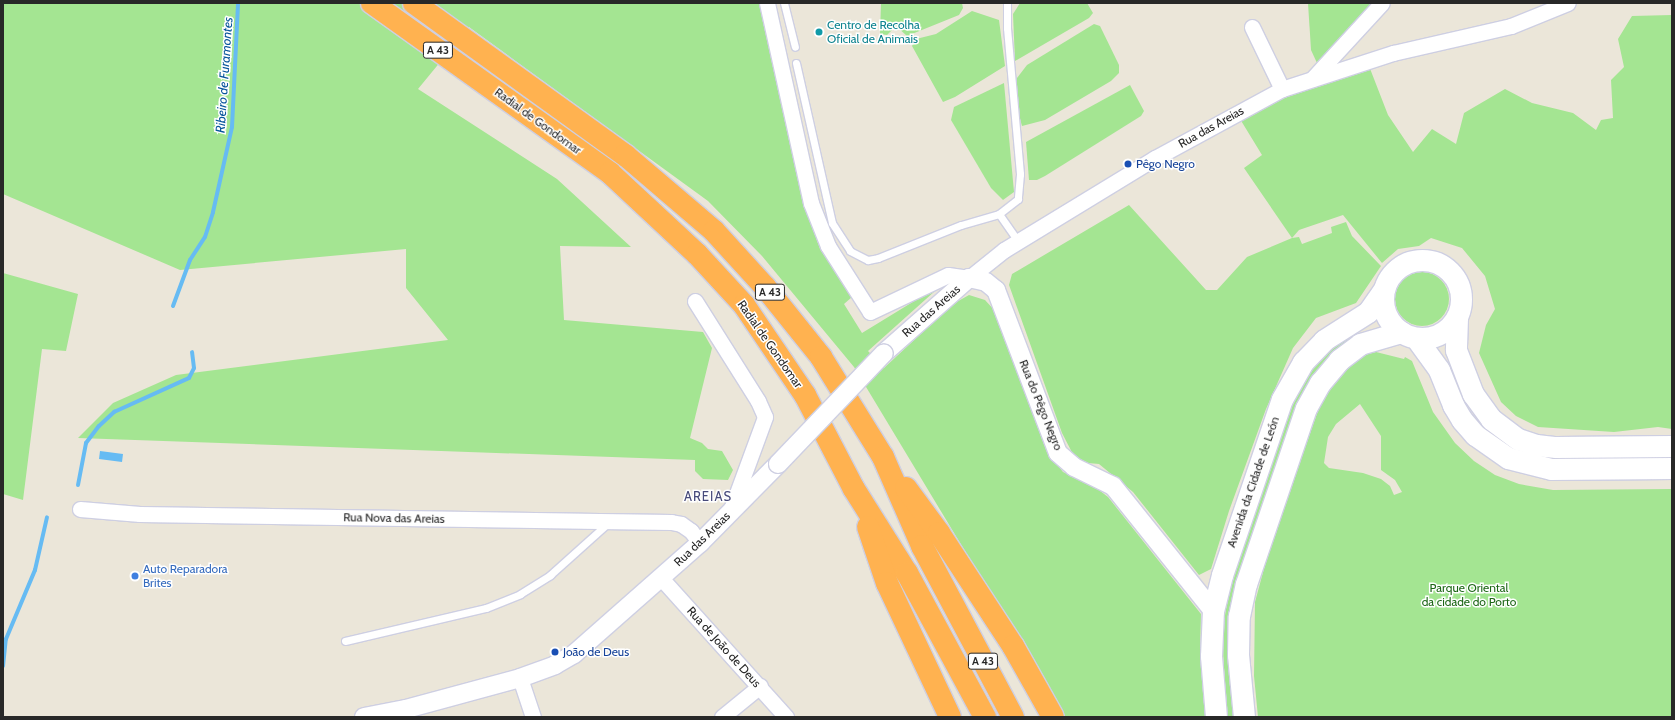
<!DOCTYPE html>
<html>
<head>
<meta charset="utf-8">
<style>
  body { margin:0 }
  #map { position:relative; width:1675px; height:720px; overflow:hidden; background:#ebe6d9; font-family:Cabin,sans-serif }
  div>[style] { position:absolute }
  [style*='--x'] { left:calc(var(--x)*1px); top:calc(var(--y)*1px); width:calc(var(--w)*1px); rotate:calc(var(--a)*1deg) }
  .green>* { inset:0; background:#a4e592 }
  .round { border-radius:50% }
  .water>* { inset:0; background:#66bbf3 }
  .stream>* { height:4px; margin:-2px; padding:0 2px; transform-origin:2px; border-radius:2px; background:#66bbf3 }
  .roads { filter:drop-shadow(1px 0 #cecfe2) drop-shadow(-1px 0 #cecfe2) drop-shadow(0 1px #cecfe2) drop-shadow(0 -1px #cecfe2) }
  .service>* { height:7px; margin:-3.5px; padding:0 3.5px; transform-origin:3.5px; border-radius:3.5px; background:#fff }
  .minor>* { height:15px; margin:-7.5px; padding:0 7.5px; transform-origin:7.5px; border-radius:7.5px; background:#fff }
  .tertiary>* { height:18px; margin:-9px; padding:0 9px; transform-origin:9px; border-radius:9px; background:#fff }
  .secondary>* { height:21px; margin:-10.5px; padding:0 10.5px; transform-origin:10.5px; border-radius:10.5px; background:#fff }
  .secondary>.ring { margin:-10.5px; padding:0; box-sizing:content-box; background:none; border:21px solid #fff; border-radius:50% }
  .motorway>* { height:22px; margin:-11px; padding:0 11px; transform-origin:11px; border-radius:11px; background:#ffb250 }
  .bridges { filter:drop-shadow(1px 0 #cecfe2) drop-shadow(-1px 0 #cecfe2) drop-shadow(0 1px #cecfe2) drop-shadow(0 -1px #cecfe2) }
  .tertiary-bridge>* { height:18px; margin:-9px; padding:0 9px; transform-origin:9px; border-radius:9px; background:#fff }
  .dots>* { width:11px; height:11px; translate:-50% -50%; box-sizing:border-box; border:2px solid #fff; border-radius:50% }
  span { translate:-50% -50%; white-space:nowrap; text-align:center; line-height:1.15; -webkit-text-stroke:3px #fff; paint-order:stroke }
  .shield-label span { padding:1px 3px; background:#fff; border:1px solid; border-radius:3px; -webkit-text-stroke-width:0 }
  .shield-label { font-size:11px; color:#282828; font-weight:700 }
  .culture-label { font-size:12px; color:#0d838f }
  .left { translate:0 -50%; text-align:left }
  .street-label { font-size:12px; color:#282828 }
  .transit-label { font-size:12px; color:#164399 }
  .shop-label { font-size:12px; color:#366cbe }
  .park-label { font-size:12px; color:#1d6716 }
  .water-label { font-size:13px; color:#08569c; font-style:italic }
  .neighbourhood-label { font-size:13px; color:#474a7a; letter-spacing:1px }
  .frame { position:absolute; inset:0; border:4px solid #282828; pointer-events:none }
</style>
</head>
<body>
<div id="map">
  <div class="green">
    <div style="clip-path:polygon(3px 3px,759px 3px,804px 203px,820px 249px,852px 297px,844px 304px,862px 333px,934px 289px,935px 291px,868px 351px,884px 368px,953px 304px,969px 295px,985px 300px,996px 312px,1048px 453px,1063px 472px,1095px 487px,1108px 497px,1201px 614px,1200px 651px,1205px 717px,1065px 717px,854px 367px,762px 256px,708px 201px,469px 27px,418px 89px,557px 179px,631px 247px,560px 246px,564px 320px,703px 332px,712px 348px,690px 438px,702px 443px,708px 449px,722px 451px,733px 470px,728px 480px,703px 479px,695px 471px,695px 460px,78px 438px,113px 403px,176px 375px,448px 340px,406px 288px,406px 249px,180px 270px,3px 194px)"></div>
    <div style="clip-path:polygon(881px 3px,962px 3px,963px 8px,959px 15px,907px 36px,896px 26px,887px 35px,880px 34px)"></div>
    <div style="clip-path:polygon(1020px 3px,1087px 3px,1093px 13px,1089px 18px,1015px 61px,1013px 14px)"></div>
    <div style="clip-path:polygon(1308px 3px,1377px 3px,1317px 63px,1311px 50px)"></div>
    <div style="clip-path:polygon(972px 11px,999px 20px,1005px 66px,955px 97px,943px 102px,912px 46px,916px 39px,936px 34px)"></div>
    <div style="clip-path:polygon(1672px 15px,1672px 429px,1658px 427px,1614px 432px,1538px 427px,1516px 416px,1501px 402px,1479px 353px,1486px 325px,1495px 309px,1485px 276px,1462px 248px,1431px 238px,1419px 246px,1398px 249px,1382px 263px,1343px 215px,1299px 230px,1292px 238px,1299px 237px,1302px 244px,1332px 233px,1331px 227px,1346px 222px,1352px 236px,1381px 266px,1356px 303px,1316px 318px,1293px 348px,1266px 409px,1229px 511px,1211px 569px,1199px 575px,1133px 492px,1099px 464px,1077px 462px,1062px 433px,1009px 285px,1012px 274px,1129px 205px,1206px 290px,1217px 290px,1247px 257px,1292px 238px,1244px 168px,1262px 155px,1240px 119px,1270px 100px,1369px 66px,1388px 115px,1413px 152px,1432px 129px,1456px 144px,1464px 113px,1505px 89px,1532px 103px,1573px 113px,1596px 130px,1601px 120px,1613px 118px,1611px 80px,1624px 67px,1618px 39px,1632px 16px)"></div>
    <div style="clip-path:polygon(1094px 24px,1100px 26px,1119px 65px,1119px 73px,1111px 81px,1045px 120px,1022px 126px,1016px 104px,1017px 78px,1027px 65px)"></div>
    <div style="clip-path:polygon(1004px 83px,1014px 192px,1003px 200px,991px 188px,951px 120px,954px 107px)"></div>
    <div style="clip-path:polygon(1130px 85px,1144px 111px,1141px 116px,1045px 176px,1037px 180px,1029px 180px,1026px 142px)"></div>
    <div class="round" style="left:1395px;top:272px;width:54px;height:54px"></div>
    <div style="clip-path:polygon(3px 273px,78px 294px,66px 351px,42px 349px,23px 500px,3px 494px)"></div>
    <div style="clip-path:polygon(1346px 337px,1350px 342px,1334px 355px,1238px 580px,1234px 717px,1227px 717px,1222px 634px,1231px 578px,1298px 389px,1314px 365px)"></div>
    <div style="clip-path:polygon(evenodd,1376px 352px,1404px 359px,1405px 357px,1412px 361px,1433px 412px,1455px 443px,1474px 461px,1495px 475px,1519px 484px,1553px 490px,1672px 489px,1672px 717px,1258px 717px,1254px 676px,1255px 602px,1272px 539px,1319px 408px,1331px 385px,1344px 370px,1367px 354px,1376px 352px,1360px 404px,1381px 436px,1381px 470px,1395px 480px,1402px 492px,1394px 495px,1390px 486px,1381px 479px,1363px 473px,1329px 468px,1324px 463px,1328px 437px,1336px 424px,1360px 404px)"></div>
  </div>
  <div class="water">
    <div style="clip-path:polygon(100px 451px,123px 454px,122px 462px,99px 459px)"></div>
  </div>
  <div class="stream">
    <div style="--x:173;--y:306;--w:49;--a:-69.7"></div>
    <div style="--x:190;--y:260;--w:27;--a:-57"></div>
    <div style="--x:205;--y:237;--w:26;--a:-72"></div>
    <div style="--x:213;--y:212;--w:87;--a:-77.4"></div>
    <div style="--x:232;--y:127;--w:124;--a:-87.2"></div>
    <div style="--x:78;--y:485;--w:43;--a:-79.2"></div>
    <div style="--x:86;--y:443;--w:21;--a:-53"></div>
    <div style="--x:99;--y:426;--w:21;--a:-43"></div>
    <div style="--x:114;--y:412;--w:82;--a:-24.4"></div>
    <div style="--x:189;--y:378;--w:11;--a:-63"></div>
    <div style="--x:194;--y:368;--w:16;--a:-97"></div>
    <div style="--x:3;--y:666;--w:27;--a:-84"></div>
    <div style="--x:6;--y:639;--w:75;--a:-67.2"></div>
    <div style="--x:35;--y:570;--w:54;--a:-77.2"></div>
  </div>
  <div class="roads">
    <div class="service">
      <div style="--x:784;--y:3;--w:45;--a:76"></div>
      <div style="--x:1007;--y:3;--w:25;--a:90"></div>
      <div style="--x:1007;--y:28;--w:147;--a:84.9"></div>
      <div style="--x:1020;--y:174;--w:25;--a:95"></div>
      <div style="--x:1018;--y:199;--w:24;--a:142"></div>
      <div style="--x:999;--y:214;--w:33;--a:55"></div>
      <div style="--x:796;--y:63;--w:164;--a:77.3"></div>
      <div style="--x:832;--y:223;--w:33;--a:57"></div>
      <div style="--x:850;--y:251;--w:20;--a:27"></div>
      <div style="--x:868;--y:260;--w:10;--a:-11"></div>
      <div style="--x:878;--y:258;--w:89;--a:-21.7"></div>
      <div style="--x:961;--y:225;--w:40;--a:-16"></div>
      <div style="--x:345;--y:641;--w:145;--a:-13.2"></div>
      <div style="--x:486;--y:608;--w:37;--a:-22"></div>
      <div style="--x:520;--y:594;--w:36;--a:-32"></div>
      <div style="--x:550;--y:575;--w:78;--a:-41.9"></div>
    </div>
    <div class="minor">
      <div style="--x:767;--y:3;--w:205;--a:77.6"></div>
      <div style="--x:811;--y:203;--w:46;--a:68.4"></div>
      <div style="--x:828;--y:246;--w:78;--a:57.5"></div>
      <div style="--x:870;--y:312;--w:86;--a:-25.4"></div>
      <div style="--x:948;--y:275;--w:21;--a:8"></div>
      <div style="--x:969;--y:278;--w:45;--a:-38.7"></div>
      <div style="--x:1004;--y:250;--w:177;--a:-31.4"></div>
      <div style="--x:1155;--y:158;--w:145;--a:-28.5"></div>
      <div style="--x:1282;--y:89;--w:117;--a:-18"></div>
      <div style="--x:1393;--y:53;--w:121;--a:-12.9"></div>
      <div style="--x:1511;--y:26;--w:61;--a:-22"></div>
      <div style="--x:1252;--y:27;--w:69;--a:64.2"></div>
      <div style="--x:1312;--y:79;--w:103;--a:-47.4"></div>
      <div style="--x:695;--y:301;--w:118;--a:57.8"></div>
      <div style="--x:758;--y:401;--w:17;--a:66"></div>
      <div style="--x:765;--y:417;--w:101;--a:110.2"></div>
      <div style="--x:80;--y:509;--w:60;--a:4.8"></div>
      <div style="--x:140;--y:514;--w:531;--a:0.86"></div>
      <div style="--x:671;--y:522;--w:10;--a:11"></div>
      <div style="--x:681;--y:524;--w:12;--a:35"></div>
      <div style="--x:691;--y:531;--w:15;--a:53"></div>
      <div style="--x:661;--y:578;--w:187;--a:48"></div>
      <div style="--x:520;--y:678;--w:41;--a:71.6"></div>
      <div style="--x:722;--y:717;--w:49;--a:-39.2"></div>
    </div>
    <div class="tertiary">
      <div style="--x:884;--y:353;--w:113;--a:-41.4"></div>
      <div style="--x:969;--y:278;--w:17;--a:13"></div>
      <div style="--x:986;--y:282;--w:13;--a:39"></div>
      <div style="--x:996;--y:290;--w:174;--a:69.2"></div>
      <div style="--x:1058;--y:453;--w:21;--a:41"></div>
      <div style="--x:1074;--y:467;--w:43;--a:26"></div>
      <div style="--x:1113;--y:486;--w:160;--a:51.3"></div>
      <div style="--x:364;--y:717;--w:43;--a:-10.8"></div>
      <div style="--x:406;--y:709;--w:118;--a:-15.2"></div>
      <div style="--x:520;--y:678;--w:37;--a:-20"></div>
      <div style="--x:555;--y:665;--w:22;--a:-30"></div>
      <div style="--x:574;--y:654;--w:168;--a:-41.4"></div>
      <div style="--x:700;--y:543;--w:111;--a:-45.4"></div>
    </div>
    <div class="secondary">
      <div class="ring" style="left:1383px;top:260px;width:57px;height:57px"></div>
      <div style="--x:1457;--y:318;--w:32;--a:92"></div>
      <div style="--x:1456;--y:350;--w:47;--a:68.9"></div>
      <div style="--x:1473;--y:394;--w:31;--a:54"></div>
      <div style="--x:1491;--y:419;--w:34;--a:37"></div>
      <div style="--x:1518;--y:439;--w:19;--a:18"></div>
      <div style="--x:1536;--y:445;--w:20;--a:6"></div>
      <div style="--x:1556;--y:447;--w:116;--a:-0.5"></div>
      <div style="--x:1416;--y:338;--w:39;--a:54"></div>
      <div style="--x:1439;--y:370;--w:38;--a:68"></div>
      <div style="--x:1453;--y:405;--w:17;--a:59"></div>
      <div style="--x:1462;--y:420;--w:20;--a:49"></div>
      <div style="--x:1475;--y:435;--w:40;--a:34.9"></div>
      <div style="--x:1508;--y:458;--w:44;--a:14.3"></div>
      <div style="--x:1551;--y:469;--w:121;--a:-0.5"></div>
      <div style="--x:1216;--y:717;--w:61;--a:-94.7"></div>
      <div style="--x:1211;--y:656;--w:45;--a:-87.5"></div>
      <div style="--x:1213;--y:611;--w:37;--a:-76"></div>
      <div style="--x:1222;--y:575;--w:186;--a:-71.2"></div>
      <div style="--x:1282;--y:399;--w:43;--a:-60.4"></div>
      <div style="--x:1303;--y:362;--w:30;--a:-46"></div>
      <div style="--x:1324;--y:340;--w:52;--a:-32.5"></div>
      <div style="--x:1368;--y:312;--w:28;--a:-55"></div>
      <div style="--x:1244;--y:717;--w:62;--a:-95.5"></div>
      <div style="--x:1238;--y:655;--w:39;--a:-89"></div>
      <div style="--x:1239;--y:616;--w:33;--a:-78"></div>
      <div style="--x:1246;--y:584;--w:186;--a:-71.2"></div>
      <div style="--x:1306;--y:408;--w:29;--a:-61"></div>
      <div style="--x:1320;--y:383;--w:30;--a:-50"></div>
      <div style="--x:1339;--y:360;--w:26;--a:-37"></div>
      <div style="--x:1360;--y:344;--w:43;--a:-16.3"></div>
    </div>
    <div class="motorway">
      <div style="--x:372;--y:3;--w:292;--a:35.5"></div>
      <div style="--x:610;--y:173;--w:119;--a:43"></div>
      <div style="--x:697;--y:254;--w:69;--a:47.3"></div>
      <div style="--x:744;--y:305;--w:109;--a:55.9"></div>
      <div style="--x:805;--y:395;--w:106;--a:62.5"></div>
      <div style="--x:854;--y:489;--w:99;--a:57.8"></div>
      <div style="--x:907;--y:573;--w:164;--a:61.6"></div>
      <div style="--x:414;--y:3;--w:260;--a:35.8"></div>
      <div style="--x:625;--y:155;--w:117;--a:40.5"></div>
      <div style="--x:714;--y:231;--w:76;--a:47.7"></div>
      <div style="--x:765;--y:287;--w:90;--a:51.3"></div>
      <div style="--x:821;--y:357;--w:118;--a:58.2"></div>
      <div style="--x:883;--y:457;--w:97;--a:66.3"></div>
      <div style="--x:922;--y:546;--w:194;--a:62"></div>
      <div style="--x:906;--y:488;--w:56;--a:53.7"></div>
      <div style="--x:939;--y:533;--w:135;--a:56.8"></div>
      <div style="--x:1013;--y:646;--w:81;--a:60.6"></div>
      <div style="--x:868;--y:527;--w:59;--a:71.3"></div>
      <div style="--x:887;--y:583;--w:148;--a:64.8"></div>
    </div>
  </div>
  <div class="bridges">
    <div class="tertiary-bridge">
      <div style="--x:778;--y:464;--w:153;--a:-46.3"></div>
    </div>
  </div>
  <div class="dots">
    <div style="left:819px;top:32px;background:#0f9aa8"></div>
    <div style="left:1128px;top:164px;background:#1a4fb4"></div>
    <div style="left:135px;top:576px;background:#3f7fe0"></div>
    <div style="left:555px;top:652px;background:#1a4fb4"></div>
  </div>
  <div class="shield-label">
    <span style="left:438px;top:50px">A 43</span>
    <span style="left:770px;top:292px">A 43</span>
    <span style="left:983px;top:661px">A 43</span>
  </div>
  <div class="culture-label">
    <span class="left" style="left:827px;top:32px">Centro de Recolha<br>Oficial de Animais</span>
  </div>
  <div class="street-label">
    <span style="left:538px;top:121px;rotate:36deg">Radial de Gondomar</span>
    <span style="left:1211px;top:127px;rotate:-29deg">Rua das Areias</span>
    <span style="left:931px;top:311px;rotate:-41deg">Rua das Areias</span>
    <span style="left:770px;top:344px;rotate:55deg">Radial de Gondomar</span>
    <span style="left:1041px;top:405px;rotate:68deg">Rua do Pêgo Negro</span>
    <span style="left:1253px;top:482px;rotate:-71deg">Avenida da Cidade de León</span>
    <span style="left:394px;top:518px;rotate:1deg">Rua Nova das Areias</span>
    <span style="left:702px;top:539px;rotate:-44deg">Rua das Areias</span>
    <span style="left:724px;top:647px;rotate:48deg">Rua de João de Deus</span>
  </div>
  <div class="transit-label">
    <span class="left" style="left:1136px;top:164px">Pêgo Negro</span>
    <span class="left" style="left:563px;top:652px">João de Deus</span>
  </div>
  <div class="shop-label">
    <span class="left" style="left:143px;top:576px">Auto Reparadora<br>Brites</span>
  </div>
  <div class="park-label">
    <span style="left:1469px;top:595px">Parque Oriental<br>da cidade do Porto</span>
  </div>
  <div class="water-label">
    <span style="left:224px;top:75px;rotate:-86deg">Ribeiro de Furamontes</span>
  </div>
  <div class="neighbourhood-label">
    <span style="left:708px;top:496px">AREIAS</span>
  </div>
  <div class="frame"></div>
</div>
</body>
</html>
